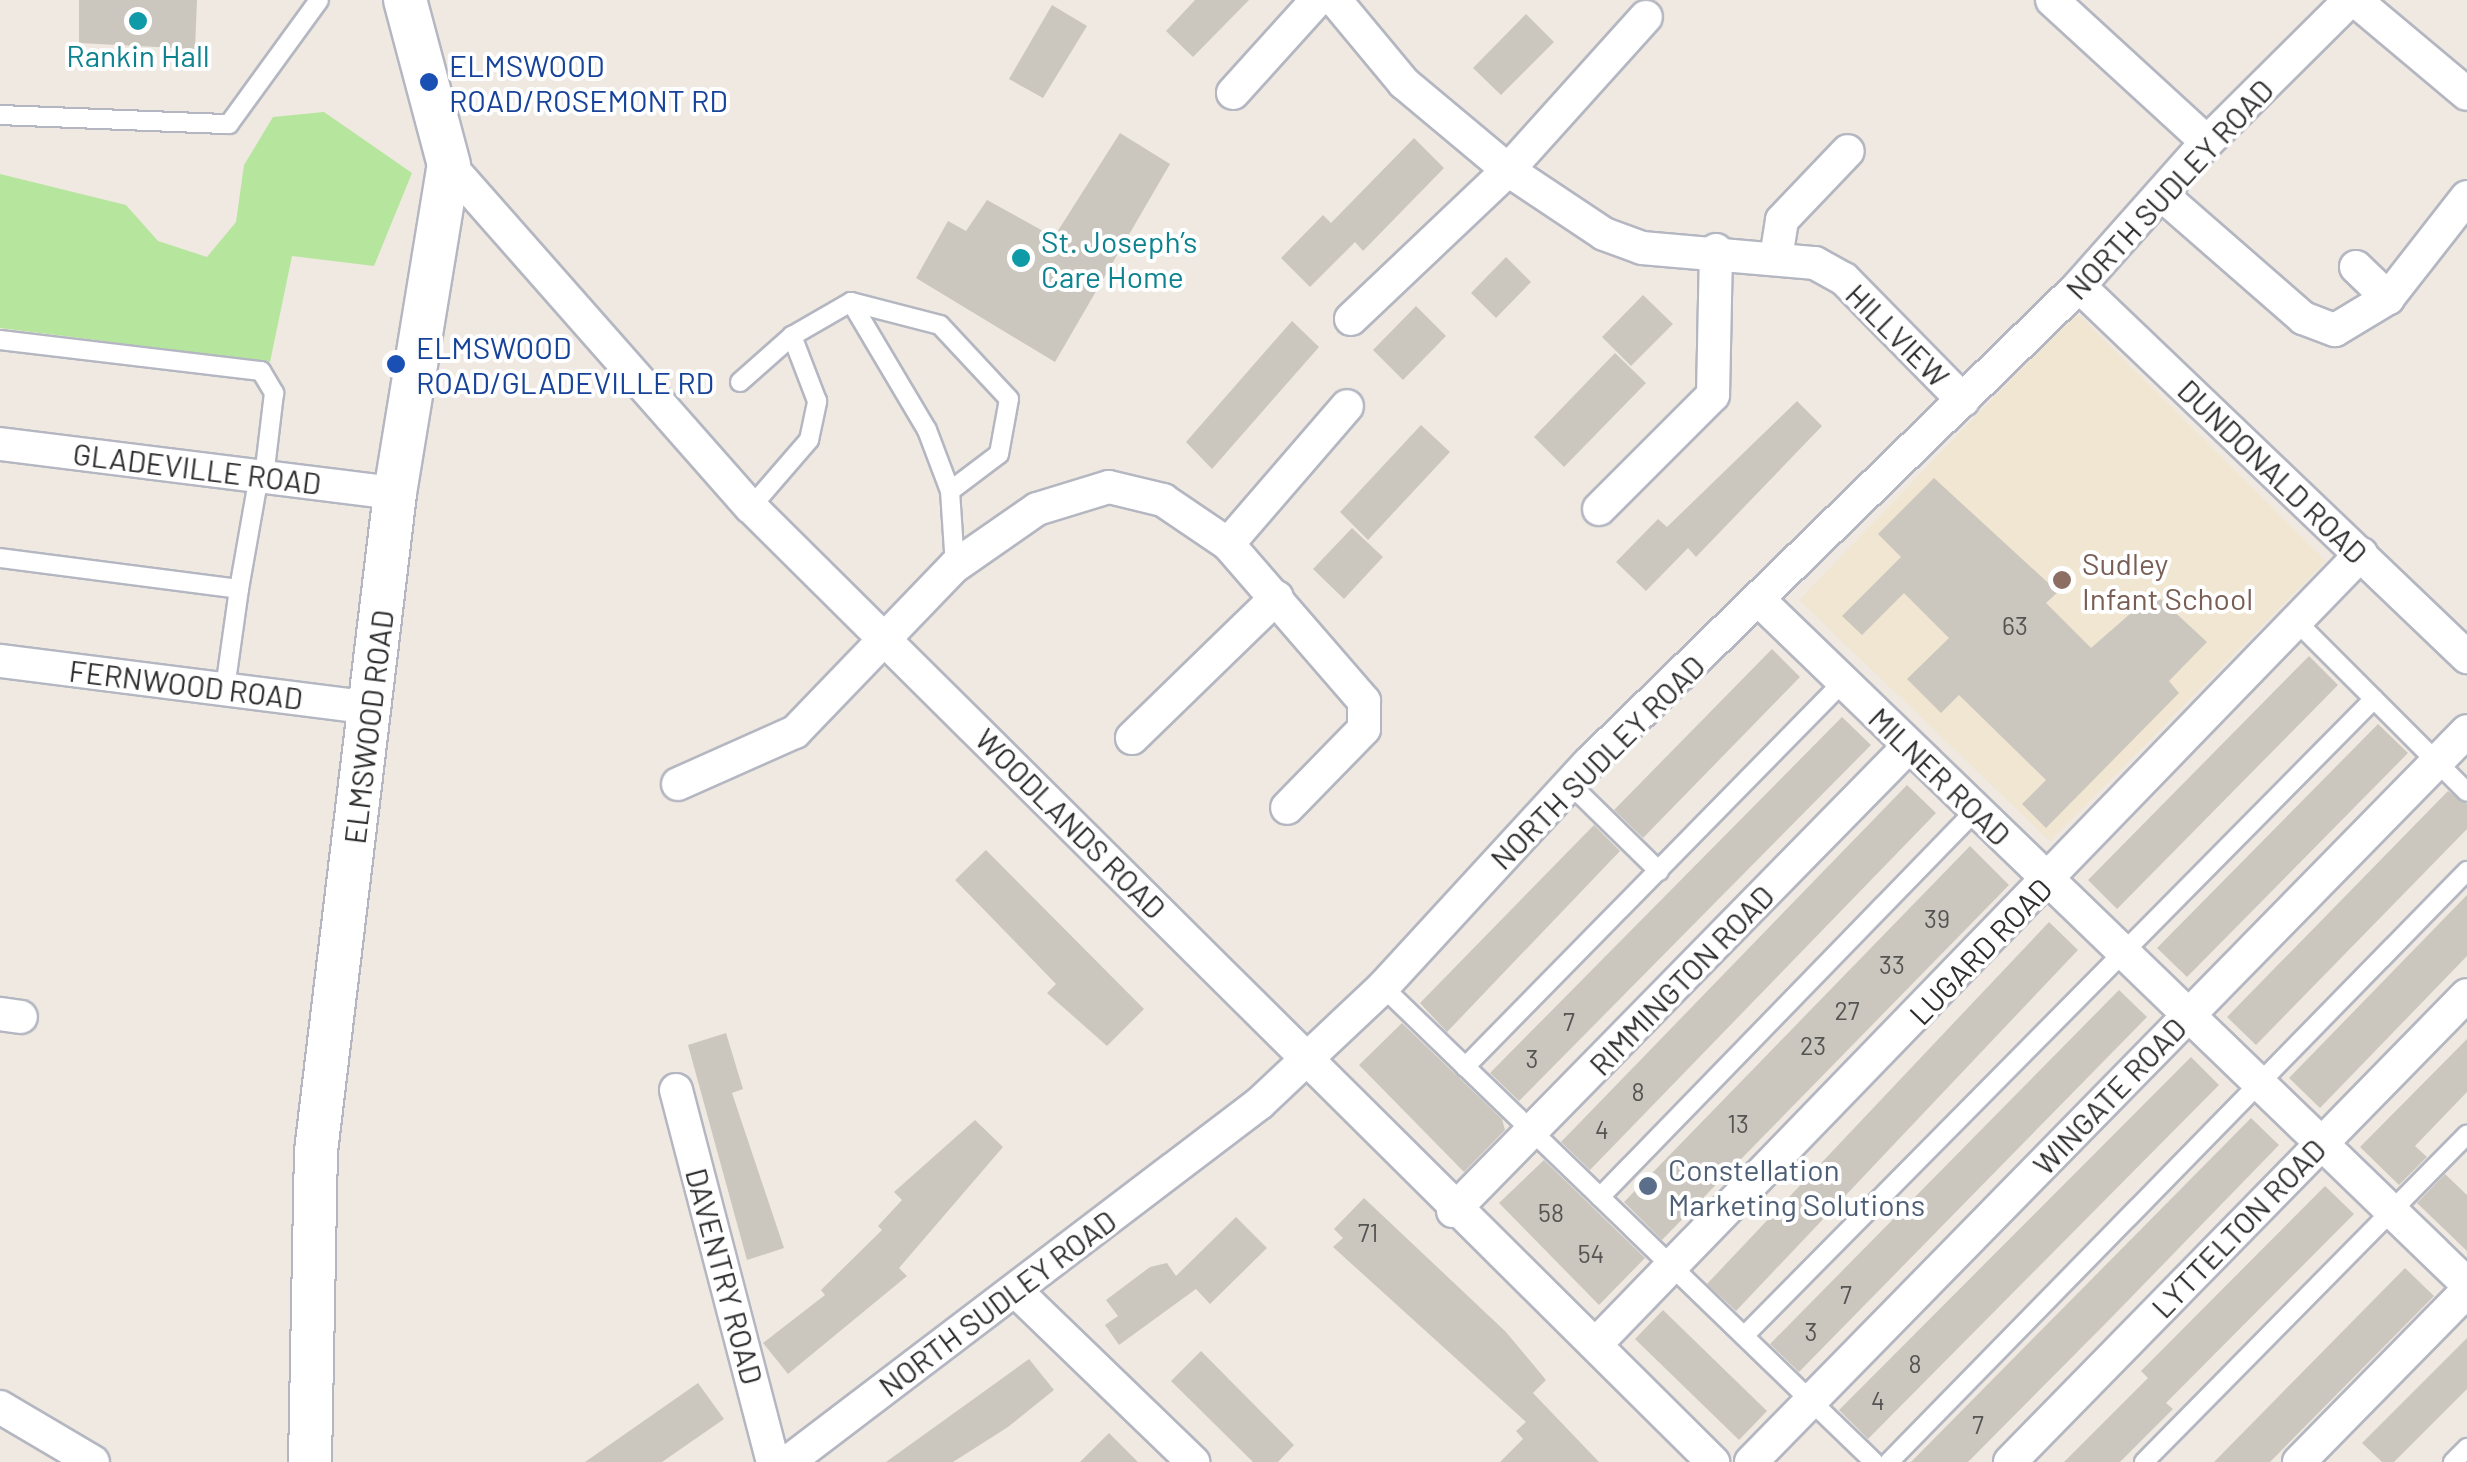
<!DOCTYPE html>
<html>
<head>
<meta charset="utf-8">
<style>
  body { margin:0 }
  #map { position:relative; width:2467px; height:1462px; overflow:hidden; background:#efe9e1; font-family:Barlow,sans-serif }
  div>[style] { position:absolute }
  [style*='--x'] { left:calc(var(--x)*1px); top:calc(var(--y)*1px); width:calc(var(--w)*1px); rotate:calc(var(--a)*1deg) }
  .education>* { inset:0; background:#f0e6d1 }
  .green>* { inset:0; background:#b6e59e }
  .building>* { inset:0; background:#cbc7bf }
  .roads { filter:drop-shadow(2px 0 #b4b7c1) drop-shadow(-2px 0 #b4b7c1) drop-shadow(0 2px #b4b7c1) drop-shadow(0 -2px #b4b7c1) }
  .service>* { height:18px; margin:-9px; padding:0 9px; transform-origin:9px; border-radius:9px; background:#fff }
  .minor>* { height:32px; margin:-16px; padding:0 16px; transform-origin:16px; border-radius:16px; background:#fff }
  .tertiary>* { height:42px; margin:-21px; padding:0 21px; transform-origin:21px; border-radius:21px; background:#fff }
  .dots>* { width:28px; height:28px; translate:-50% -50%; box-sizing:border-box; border:5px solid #fff; border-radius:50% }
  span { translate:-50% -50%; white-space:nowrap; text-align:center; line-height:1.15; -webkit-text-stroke:8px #fff; paint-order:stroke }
  .number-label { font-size:25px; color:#555452 }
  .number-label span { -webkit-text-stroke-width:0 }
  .culture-label { font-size:30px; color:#0d838f }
  .left { translate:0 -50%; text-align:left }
  .transit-label { font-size:30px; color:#164399 }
  .street-label { font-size:30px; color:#2e2e2e }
  .education-label { font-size:30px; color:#785e54 }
  .service-label { font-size:30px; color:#4e5e75 }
</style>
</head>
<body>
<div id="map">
  <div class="education">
    <div style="clip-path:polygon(2076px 312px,2326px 561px,2050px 841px,1799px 600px)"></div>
  </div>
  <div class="green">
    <div style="clip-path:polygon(324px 112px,412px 173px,374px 266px,292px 256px,270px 362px,0 328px,0 174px,126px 205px,158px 241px,207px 257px,236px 222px,244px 165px,273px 117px)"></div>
  </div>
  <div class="building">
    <div style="clip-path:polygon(79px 0,197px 0,195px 49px,79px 43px)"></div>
    <div style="clip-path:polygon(1195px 0,1249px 0,1193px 57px,1166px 31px)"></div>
    <div style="clip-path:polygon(1052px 5px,1087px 26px,1043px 98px,1009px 79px)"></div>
    <div style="clip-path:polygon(1526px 14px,1554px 42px,1501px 95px,1473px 68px)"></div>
    <div style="clip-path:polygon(1120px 133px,1170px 164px,1055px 362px,916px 278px,948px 221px,966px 231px,987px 200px,1054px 237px)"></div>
    <div style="clip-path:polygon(1414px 138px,1444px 168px,1363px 251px,1355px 242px,1310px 287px,1281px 258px,1323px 215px,1331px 223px)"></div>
    <div style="clip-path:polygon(1506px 257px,1531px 282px,1496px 318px,1471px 293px)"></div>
    <div style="clip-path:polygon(1643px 295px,1673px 324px,1631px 366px,1602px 337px)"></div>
    <div style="clip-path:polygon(1416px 306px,1446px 336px,1403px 380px,1373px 350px)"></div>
    <div style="clip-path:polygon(1292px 321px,1319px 347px,1212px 469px,1186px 442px)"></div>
    <div style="clip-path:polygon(1615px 353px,1646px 383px,1564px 467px,1534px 437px)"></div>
    <div style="clip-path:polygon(1797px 401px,1822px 426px,1696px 557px,1688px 548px,1646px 591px,1616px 562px,1658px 519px,1667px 527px)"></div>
    <div style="clip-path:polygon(1421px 425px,1450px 452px,1368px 540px,1340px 512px)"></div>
    <div style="clip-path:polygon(1934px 478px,2058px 592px,2046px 603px,2091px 648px,2154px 593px,2207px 642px,2169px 681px,2179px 693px,2046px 828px,2022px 804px,2046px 780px,1959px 695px,1941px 713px,1907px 679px,1949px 638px,1904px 593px,1862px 635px,1842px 616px,1901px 557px,1878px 534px)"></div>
    <div style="clip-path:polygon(1352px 528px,1383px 557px,1344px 599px,1313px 569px)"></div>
    <div style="clip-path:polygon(1772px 649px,1800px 677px,1643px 838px,1614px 810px)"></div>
    <div style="clip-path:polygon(2309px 656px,2338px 685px,2117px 909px,2088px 880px)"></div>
    <div style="clip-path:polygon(1842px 717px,1871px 745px,1519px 1101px,1490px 1073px)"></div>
    <div style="clip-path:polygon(2378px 724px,2408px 753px,2187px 977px,2157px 948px)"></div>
    <div style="clip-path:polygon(1907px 785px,1936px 813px,1590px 1170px,1561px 1142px)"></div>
    <div style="clip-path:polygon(2448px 791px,2467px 804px,2467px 829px,2256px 1045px,2227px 1017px)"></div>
    <div style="clip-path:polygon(1594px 825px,1620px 851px,1447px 1032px,1420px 1003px)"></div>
    <div style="clip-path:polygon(1970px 846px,2009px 885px,1662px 1240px,1624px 1202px)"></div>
    <div style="clip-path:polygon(986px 850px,1144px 1009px,1107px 1046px,1047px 993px,1056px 984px,955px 880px)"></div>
    <div style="clip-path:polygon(2467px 895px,2467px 956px,2320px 1108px,2289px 1078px)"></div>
    <div style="clip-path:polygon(2049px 922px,2078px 950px,1736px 1311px,1707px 1284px)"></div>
    <div style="clip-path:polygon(2119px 990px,2147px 1017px,1799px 1372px,1770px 1344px)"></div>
    <div style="clip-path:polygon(1402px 1023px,1502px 1119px,1505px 1130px,1464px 1172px,1359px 1065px)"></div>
    <div style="clip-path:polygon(726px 1033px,743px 1089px,732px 1093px,784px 1248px,747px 1260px,688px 1045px)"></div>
    <div style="clip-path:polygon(2467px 1039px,2467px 1092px,2415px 1146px,2427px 1157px,2399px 1185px,2360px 1147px)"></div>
    <div style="clip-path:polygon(2191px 1057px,2219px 1085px,1868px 1439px,1839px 1410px)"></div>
    <div style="clip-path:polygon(2251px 1118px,2279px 1145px,2112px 1317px,1968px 1462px,1911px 1462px)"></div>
    <div style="clip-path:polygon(975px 1120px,1003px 1147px,899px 1268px,907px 1276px,788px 1374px,763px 1343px,825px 1295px,821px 1290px,882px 1230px,878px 1226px,902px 1200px,894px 1192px)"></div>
    <div style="clip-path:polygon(1544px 1160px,1645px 1258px,1599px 1305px,1499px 1203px)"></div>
    <div style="clip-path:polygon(2445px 1174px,2467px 1195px,2467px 1251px,2417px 1203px)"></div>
    <div style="clip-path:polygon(2325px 1186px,2354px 1214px,2166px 1403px,2173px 1409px,2120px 1462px,2064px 1462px,2148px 1378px,2141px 1371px)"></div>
    <div style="clip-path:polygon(1364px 1198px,1506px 1332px,1546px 1380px,1533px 1393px,1599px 1462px,1500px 1462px,1523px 1439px,1516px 1431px,1526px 1422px,1333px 1247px,1343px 1238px,1334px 1229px)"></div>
    <div style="clip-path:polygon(1236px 1217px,1267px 1248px,1210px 1304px,1196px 1289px,1119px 1345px,1105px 1325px,1118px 1316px,1106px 1300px,1150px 1267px,1167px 1263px,1176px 1276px)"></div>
    <div style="clip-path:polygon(2405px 1268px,2434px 1296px,2270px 1462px,2214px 1462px)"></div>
    <div style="clip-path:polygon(1663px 1310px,1767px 1411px,1739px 1440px,1635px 1339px)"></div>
    <div style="clip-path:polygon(2467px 1338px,2467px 1389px,2394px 1462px,2382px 1462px,2362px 1443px)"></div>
    <div style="clip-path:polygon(1201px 1351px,1294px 1445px,1278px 1462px,1253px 1462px,1171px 1381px)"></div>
    <div style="clip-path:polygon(1029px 1359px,1054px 1390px,1008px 1427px,953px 1462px,886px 1462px)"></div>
    <div style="clip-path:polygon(698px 1383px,724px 1419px,662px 1462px,585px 1462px)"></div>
    <div style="clip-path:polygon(1109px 1433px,1138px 1462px,1080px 1462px)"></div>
  </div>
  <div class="roads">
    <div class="service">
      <div style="--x:0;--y:115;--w:229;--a:2.3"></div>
      <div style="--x:229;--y:124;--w:153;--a:-54"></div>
      <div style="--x:851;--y:302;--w:92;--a:14.5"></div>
      <div style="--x:940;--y:325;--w:101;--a:47"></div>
      <div style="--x:1009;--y:399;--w:56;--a:100.3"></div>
      <div style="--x:999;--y:454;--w:61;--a:142.9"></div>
      <div style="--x:0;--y:340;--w:263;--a:6.8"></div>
      <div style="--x:261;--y:371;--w:26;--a:59"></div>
      <div style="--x:274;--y:393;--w:85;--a:96.8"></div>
      <div style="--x:740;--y:382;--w:69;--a:-41.5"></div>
      <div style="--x:792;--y:336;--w:68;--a:-30"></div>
      <div style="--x:851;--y:302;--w:149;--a:59.3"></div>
      <div style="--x:927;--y:430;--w:65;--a:69.3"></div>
      <div style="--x:950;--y:491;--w:75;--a:86.2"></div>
      <div style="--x:751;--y:507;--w:89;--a:-49.1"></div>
      <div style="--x:809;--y:440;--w:40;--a:-78"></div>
      <div style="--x:817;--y:401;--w:70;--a:-111"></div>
      <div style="--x:0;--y:558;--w:241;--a:7.4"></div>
      <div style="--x:239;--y:589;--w:101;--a:98"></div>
      <div style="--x:239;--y:589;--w:115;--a:-80"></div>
      <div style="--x:2297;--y:622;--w:240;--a:45"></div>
      <div style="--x:1569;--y:783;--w:126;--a:44.4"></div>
      <div style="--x:1383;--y:987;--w:683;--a:44.05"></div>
      <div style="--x:1465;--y:1067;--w:540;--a:-45.53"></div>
      <div style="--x:1600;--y:1197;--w:538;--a:-45.83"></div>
      <div style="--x:1744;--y:1336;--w:896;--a:-45.32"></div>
      <div style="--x:1889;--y:1462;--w:827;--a:-45.64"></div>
      <div style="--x:2144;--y:1462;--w:460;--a:-45.4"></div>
      <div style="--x:2453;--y:1462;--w:20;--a:-45"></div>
    </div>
    <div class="minor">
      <div style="--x:1335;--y:0;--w:108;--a:50.3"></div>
      <div style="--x:1404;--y:83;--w:136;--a:39.9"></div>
      <div style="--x:1508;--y:170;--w:115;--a:33.7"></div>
      <div style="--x:1604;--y:234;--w:40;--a:20.2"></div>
      <div style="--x:1642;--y:248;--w:174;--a:5"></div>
      <div style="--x:1815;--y:263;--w:33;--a:29"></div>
      <div style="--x:1844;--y:279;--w:170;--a:45.5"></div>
      <div style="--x:2052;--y:0;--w:210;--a:42.5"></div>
      <div style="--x:2355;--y:0;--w:146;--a:40"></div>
      <div style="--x:1233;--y:93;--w:125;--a:-47.9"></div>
      <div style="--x:449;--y:165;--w:456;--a:48.6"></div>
      <div style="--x:751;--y:507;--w:1356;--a:44.79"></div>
      <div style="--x:2161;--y:194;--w:189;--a:41.1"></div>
      <div style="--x:2303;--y:318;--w:34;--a:21"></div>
      <div style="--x:2335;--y:330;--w:62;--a:-31.1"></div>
      <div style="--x:2388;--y:298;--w:128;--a:-52"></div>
      <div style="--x:1776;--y:258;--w:38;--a:-81"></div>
      <div style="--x:1782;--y:220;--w:95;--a:-46.3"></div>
      <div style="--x:2356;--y:267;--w:45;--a:44.1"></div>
      <div style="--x:2079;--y:286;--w:537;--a:43.72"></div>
      <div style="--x:1351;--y:319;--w:216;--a:-43.5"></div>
      <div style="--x:1508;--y:170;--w:206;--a:-48"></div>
      <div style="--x:0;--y:444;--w:398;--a:7.1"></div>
      <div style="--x:1599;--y:509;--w:161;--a:-45"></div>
      <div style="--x:1713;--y:395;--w:145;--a:-88.8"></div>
      <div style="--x:1228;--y:544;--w:182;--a:-49.2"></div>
      <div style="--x:1759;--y:600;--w:984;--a:44.01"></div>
      <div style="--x:0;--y:661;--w:374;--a:7.2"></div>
      <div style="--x:1132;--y:738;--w:202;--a:-44.2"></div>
      <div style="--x:678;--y:784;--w:128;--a:-24"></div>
      <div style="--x:795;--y:732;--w:231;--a:-46.1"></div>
      <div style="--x:955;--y:566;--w:100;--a:-34.8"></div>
      <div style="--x:1037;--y:509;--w:75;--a:-17"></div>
      <div style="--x:1109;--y:487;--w:56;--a:13.5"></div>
      <div style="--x:1163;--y:500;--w:78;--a:34.1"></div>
      <div style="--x:1228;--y:544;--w:208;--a:49.1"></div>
      <div style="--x:1364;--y:701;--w:28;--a:90"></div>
      <div style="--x:1364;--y:729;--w:110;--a:134.3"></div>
      <div style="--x:0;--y:1014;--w:21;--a:8"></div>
      <div style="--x:676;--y:1090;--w:384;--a:75.4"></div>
      <div style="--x:1453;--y:1211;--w:650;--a:-45.56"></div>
      <div style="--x:1015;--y:1290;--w:248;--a:44"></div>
      <div style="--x:1596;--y:1344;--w:1100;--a:-45.92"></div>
      <div style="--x:0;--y:1407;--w:108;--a:30.6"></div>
      <div style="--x:788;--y:1462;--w:593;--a:-37.26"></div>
      <div style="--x:1260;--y:1103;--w:169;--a:-43.3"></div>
      <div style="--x:1383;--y:987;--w:303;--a:-47.4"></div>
      <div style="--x:1588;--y:764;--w:685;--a:-44.23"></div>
      <div style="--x:2079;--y:286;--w:193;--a:-48.4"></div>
      <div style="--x:2207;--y:142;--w:202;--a:-44.8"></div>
      <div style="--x:1751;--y:1462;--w:1023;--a:-45.59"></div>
      <div style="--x:2010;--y:1462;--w:653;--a:-45.62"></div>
      <div style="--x:2299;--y:1462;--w:240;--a:-45.5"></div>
    </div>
    <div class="tertiary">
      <div style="--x:310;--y:1462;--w:311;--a:-88.9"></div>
      <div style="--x:316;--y:1151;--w:663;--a:-83.15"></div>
      <div style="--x:395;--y:493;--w:332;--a:-80.7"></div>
      <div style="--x:449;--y:165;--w:171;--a:-104.9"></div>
    </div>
  </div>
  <div class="dots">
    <div style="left:138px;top:21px;background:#0f9aa8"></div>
    <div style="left:429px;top:82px;background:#1a4fb4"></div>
    <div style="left:1021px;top:258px;background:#0f9aa8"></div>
    <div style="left:396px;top:364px;background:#1a4fb4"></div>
    <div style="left:2062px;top:580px;background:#8d6e63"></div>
    <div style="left:1648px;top:1186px;background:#5c6f8a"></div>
  </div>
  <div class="number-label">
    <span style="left:2015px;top:625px">63</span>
    <span style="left:1937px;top:918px">39</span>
    <span style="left:1892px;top:964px">33</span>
    <span style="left:1847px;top:1010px">27</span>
    <span style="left:1569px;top:1021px">7</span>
    <span style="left:1813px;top:1045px">23</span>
    <span style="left:1532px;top:1058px">3</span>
    <span style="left:1638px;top:1091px">8</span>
    <span style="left:1738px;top:1123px">13</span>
    <span style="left:1602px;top:1129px">4</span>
    <span style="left:1551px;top:1212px">58</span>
    <span style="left:1368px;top:1232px">71</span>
    <span style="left:1591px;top:1253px">54</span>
    <span style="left:1846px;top:1294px">7</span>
    <span style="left:1811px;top:1331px">3</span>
    <span style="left:1915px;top:1363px">8</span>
    <span style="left:1878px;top:1400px">4</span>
    <span style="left:1978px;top:1424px">7</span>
  </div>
  <div class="culture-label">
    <span style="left:138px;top:55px">Rankin Hall</span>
    <span class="left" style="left:1041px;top:258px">St. Joseph’s<br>Care Home</span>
  </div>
  <div class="transit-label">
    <span class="left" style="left:449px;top:82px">ELMSWOOD<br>ROAD/ROSEMONT RD</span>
    <span class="left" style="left:416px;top:364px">ELMSWOOD<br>ROAD/GLADEVILLE RD</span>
  </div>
  <div class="street-label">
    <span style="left:2169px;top:189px;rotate:-47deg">NORTH SUDLEY ROAD</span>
    <span style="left:1898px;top:335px;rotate:45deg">HILLVIEW</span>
    <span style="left:197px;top:468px;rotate:7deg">GLADEVILLE ROAD</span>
    <span style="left:2273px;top:471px;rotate:44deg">DUNDONALD ROAD</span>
    <span style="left:186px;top:684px;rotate:7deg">FERNWOOD ROAD</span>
    <span style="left:368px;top:727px;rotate:-83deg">ELMSWOOD ROAD</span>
    <span style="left:1597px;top:762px;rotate:-45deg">NORTH SUDLEY ROAD</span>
    <span style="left:1940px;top:776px;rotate:44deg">MILNER ROAD</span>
    <span style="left:1071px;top:823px;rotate:45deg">WOODLANDS ROAD</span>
    <span style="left:1980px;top:951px;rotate:-46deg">LUGARD ROAD</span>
    <span style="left:1681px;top:980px;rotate:-46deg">RIMMINGTON ROAD</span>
    <span style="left:2109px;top:1096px;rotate:-46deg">WINGATE ROAD</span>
    <span style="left:2238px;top:1228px;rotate:-46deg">LYTTELTON ROAD</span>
    <span style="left:725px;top:1276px;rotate:75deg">DAVENTRY ROAD</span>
    <span style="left:997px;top:1303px;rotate:-37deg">NORTH SUDLEY ROAD</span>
  </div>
  <div class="education-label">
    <span class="left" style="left:2082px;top:580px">Sudley<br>Infant School</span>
  </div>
  <div class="service-label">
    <span class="left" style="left:1668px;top:1186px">Constellation<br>Marketing Solutions</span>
  </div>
</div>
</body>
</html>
